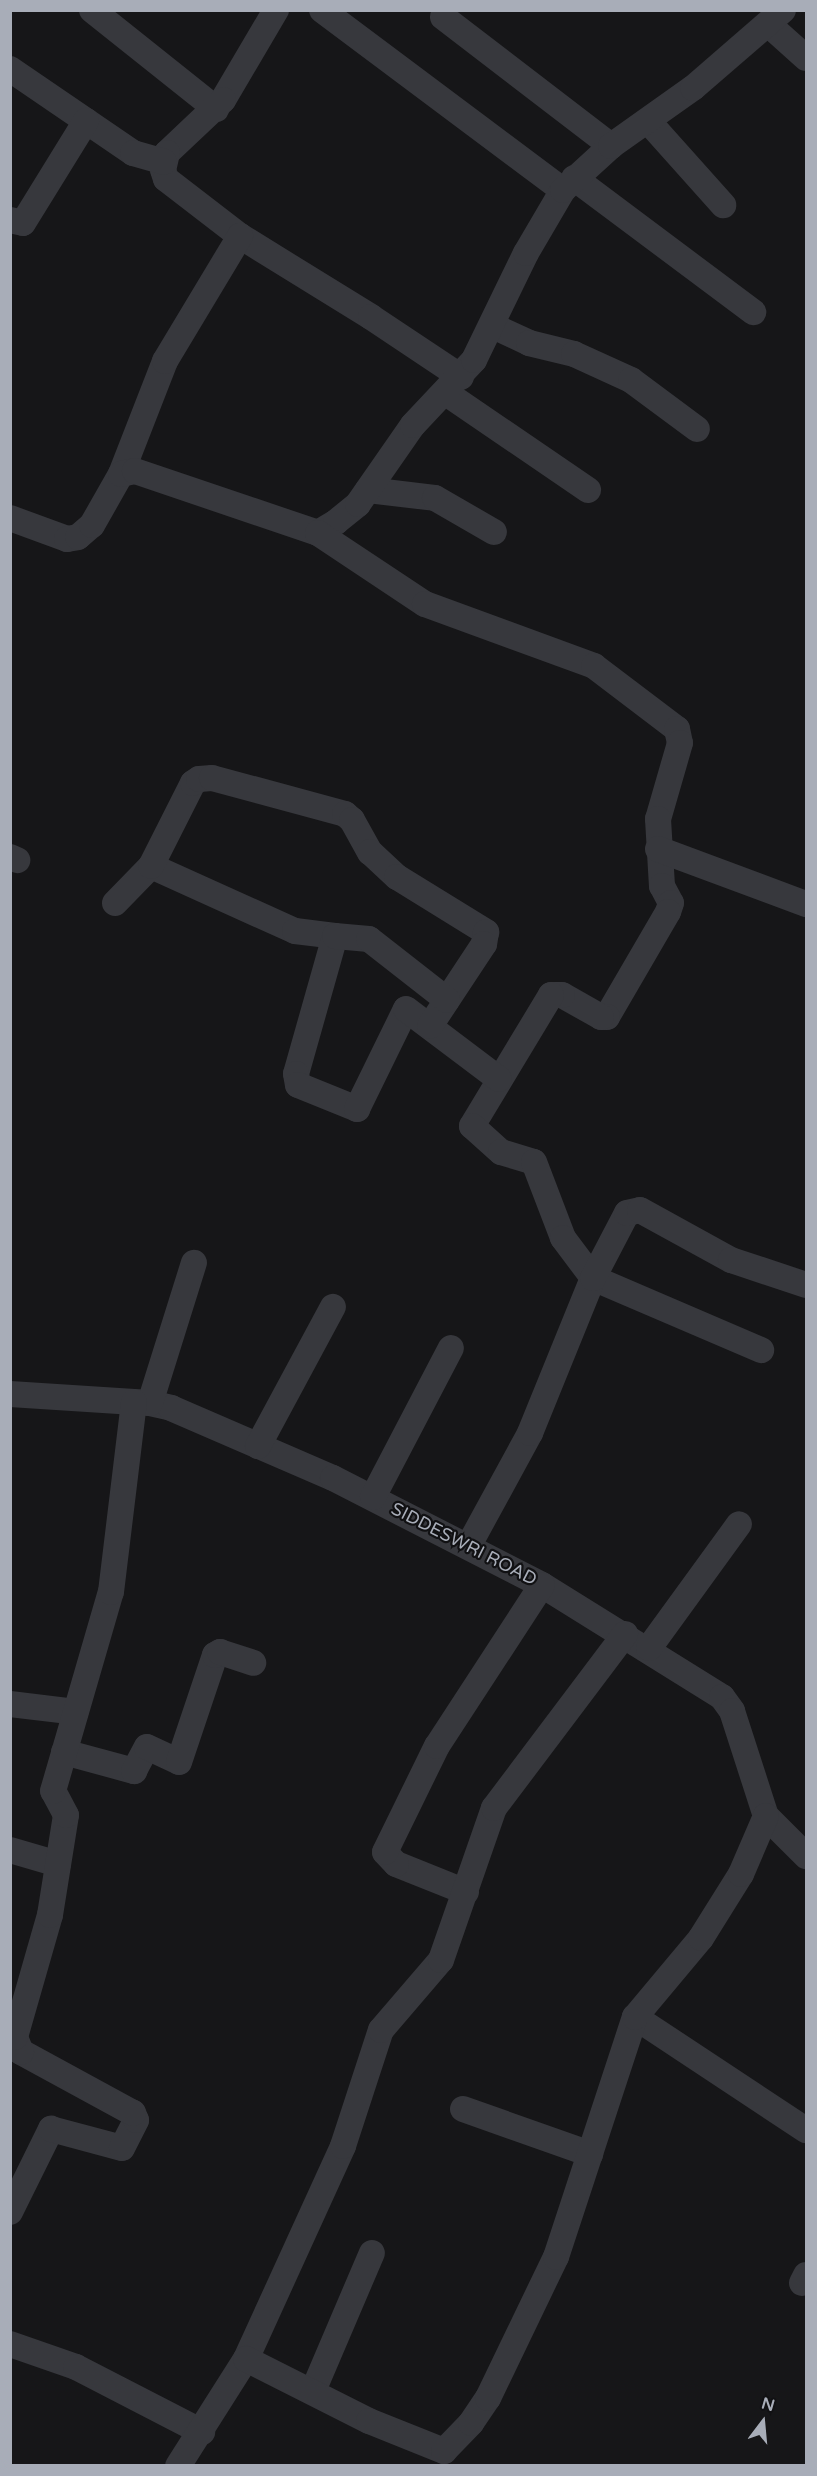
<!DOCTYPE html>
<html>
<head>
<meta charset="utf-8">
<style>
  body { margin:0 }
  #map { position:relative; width:817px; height:2476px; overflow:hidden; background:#161618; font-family:"Varela Round",sans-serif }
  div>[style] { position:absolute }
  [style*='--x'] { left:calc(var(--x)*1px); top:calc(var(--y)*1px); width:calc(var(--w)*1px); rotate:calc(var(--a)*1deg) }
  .minor>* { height:26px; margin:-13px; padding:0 13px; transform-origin:13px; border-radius:13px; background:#37383d }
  span { translate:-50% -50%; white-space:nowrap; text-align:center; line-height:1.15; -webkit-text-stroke:4.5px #111113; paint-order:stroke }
  .street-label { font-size:18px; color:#a8adb8 }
  .frame { position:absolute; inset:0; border:12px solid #a8adb8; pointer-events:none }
  .north { position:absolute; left:733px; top:2392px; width:60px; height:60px; -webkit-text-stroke:4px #111113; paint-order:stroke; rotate:16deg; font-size:16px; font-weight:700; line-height:24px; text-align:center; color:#a8adb8 }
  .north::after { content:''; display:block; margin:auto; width:21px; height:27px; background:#a8adb8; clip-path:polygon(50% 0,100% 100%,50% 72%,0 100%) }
</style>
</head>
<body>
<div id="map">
  <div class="minor">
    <div style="--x:92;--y:10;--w:159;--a:38.6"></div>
    <div style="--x:276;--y:10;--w:104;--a:120.5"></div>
    <div style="--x:223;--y:100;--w:77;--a:136.6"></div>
    <div style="--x:167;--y:153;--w:17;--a:103"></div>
    <div style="--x:163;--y:170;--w:9;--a:72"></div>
    <div style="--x:166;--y:179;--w:93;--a:37.6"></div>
    <div style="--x:240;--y:236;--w:154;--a:31.7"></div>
    <div style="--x:371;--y:317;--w:108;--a:33.7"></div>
    <div style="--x:322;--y:10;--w:301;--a:36.8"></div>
    <div style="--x:443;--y:17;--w:212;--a:37.5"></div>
    <div style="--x:768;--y:24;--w:51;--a:41.8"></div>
    <div style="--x:10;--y:69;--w:149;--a:34.3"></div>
    <div style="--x:133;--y:153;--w:32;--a:16"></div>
    <div style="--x:648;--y:121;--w:113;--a:48.2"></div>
    <div style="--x:574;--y:178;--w:224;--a:36.8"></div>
    <div style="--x:10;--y:220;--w:13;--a:13"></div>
    <div style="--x:23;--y:223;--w:120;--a:-58.3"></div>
    <div style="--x:493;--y:326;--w:40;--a:25"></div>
    <div style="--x:529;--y:343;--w:46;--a:13.7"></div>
    <div style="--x:574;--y:354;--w:63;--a:24.5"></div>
    <div style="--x:631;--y:380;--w:82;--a:36.6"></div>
    <div style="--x:446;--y:393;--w:172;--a:34.3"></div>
    <div style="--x:121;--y:474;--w:121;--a:-68.7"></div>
    <div style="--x:165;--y:361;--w:146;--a:-59"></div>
    <div style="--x:368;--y:490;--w:67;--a:6.8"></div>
    <div style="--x:435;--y:498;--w:68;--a:30"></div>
    <div style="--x:10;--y:518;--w:61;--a:20.2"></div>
    <div style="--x:67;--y:539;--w:11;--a:-10"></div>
    <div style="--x:78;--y:537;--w:18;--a:-41"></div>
    <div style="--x:92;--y:525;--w:59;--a:-60.4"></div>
    <div style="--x:121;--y:474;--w:14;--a:-12"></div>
    <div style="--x:135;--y:471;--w:193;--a:18.7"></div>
    <div style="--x:318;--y:533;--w:21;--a:-31"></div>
    <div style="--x:336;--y:522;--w:28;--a:-39"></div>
    <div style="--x:358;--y:504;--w:96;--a:-55.2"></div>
    <div style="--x:413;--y:425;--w:89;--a:-46.8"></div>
    <div style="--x:474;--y:360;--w:119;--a:-64.1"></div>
    <div style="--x:526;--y:253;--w:73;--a:-59.6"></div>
    <div style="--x:563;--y:190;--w:65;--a:-42.5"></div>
    <div style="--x:611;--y:146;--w:100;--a:-35.3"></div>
    <div style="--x:693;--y:88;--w:119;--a:-40.9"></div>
    <div style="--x:318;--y:533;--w:128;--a:33.6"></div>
    <div style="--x:425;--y:604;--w:180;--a:20.1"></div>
    <div style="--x:594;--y:666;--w:104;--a:37.2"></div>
    <div style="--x:677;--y:729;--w:14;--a:78"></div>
    <div style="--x:680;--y:743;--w:79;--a:106.1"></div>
    <div style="--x:658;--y:819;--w:67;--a:86.6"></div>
    <div style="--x:662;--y:886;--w:19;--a:62"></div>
    <div style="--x:671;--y:903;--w:9;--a:108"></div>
    <div style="--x:668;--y:912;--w:121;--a:120.2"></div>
    <div style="--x:607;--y:1017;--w:6;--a:180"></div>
    <div style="--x:601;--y:1017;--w:45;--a:-150.6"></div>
    <div style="--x:562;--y:995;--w:11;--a:180"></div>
    <div style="--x:551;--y:995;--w:153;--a:121.1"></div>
    <div style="--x:472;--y:1126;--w:39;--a:42"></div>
    <div style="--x:501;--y:1152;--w:34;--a:17"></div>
    <div style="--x:534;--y:1162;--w:81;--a:69.1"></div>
    <div style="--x:563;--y:1238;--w:50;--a:53.1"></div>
    <div style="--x:593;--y:1278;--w:183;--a:23.2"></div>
    <div style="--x:658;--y:849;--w:158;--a:20.4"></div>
    <div style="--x:10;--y:857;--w:8;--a:23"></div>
    <div style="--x:151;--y:866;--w:158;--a:24.3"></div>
    <div style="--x:295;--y:931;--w:40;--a:7.1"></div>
    <div style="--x:335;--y:936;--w:143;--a:105.8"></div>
    <div style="--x:296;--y:1074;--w:11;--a:80"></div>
    <div style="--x:298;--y:1085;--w:64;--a:22.1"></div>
    <div style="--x:357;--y:1109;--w:111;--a:-63.9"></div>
    <div style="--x:406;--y:1009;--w:116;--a:37"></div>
    <div style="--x:115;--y:903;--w:52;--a:-45.8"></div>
    <div style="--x:151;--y:866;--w:93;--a:-63.2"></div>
    <div style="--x:193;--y:783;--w:7;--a:-34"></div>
    <div style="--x:199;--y:779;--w:13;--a:-4"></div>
    <div style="--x:212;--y:778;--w:138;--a:15.1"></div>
    <div style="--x:345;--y:814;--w:9;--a:41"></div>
    <div style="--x:352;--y:820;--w:37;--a:61"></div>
    <div style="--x:370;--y:852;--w:37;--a:43"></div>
    <div style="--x:397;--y:877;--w:105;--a:31.7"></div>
    <div style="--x:486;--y:932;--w:12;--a:99"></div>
    <div style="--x:484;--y:944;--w:98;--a:123.4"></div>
    <div style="--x:335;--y:936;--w:34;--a:5"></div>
    <div style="--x:369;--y:939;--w:99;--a:38"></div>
    <div style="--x:10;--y:1394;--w:140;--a:3.7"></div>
    <div style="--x:150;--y:1403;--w:22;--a:13"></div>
    <div style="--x:171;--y:1408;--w:176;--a:23.4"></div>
    <div style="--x:333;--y:1478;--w:235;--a:27.1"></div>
    <div style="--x:542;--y:1585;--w:212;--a:31.9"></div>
    <div style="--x:722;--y:1697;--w:17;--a:54"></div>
    <div style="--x:732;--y:1711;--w:110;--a:72.1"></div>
    <div style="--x:766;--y:1816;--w:57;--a:45"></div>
    <div style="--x:150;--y:1403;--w:147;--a:-72.6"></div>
    <div style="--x:258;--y:1446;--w:158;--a:-61.7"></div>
    <div style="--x:373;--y:1497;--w:168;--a:-62.4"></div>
    <div style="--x:469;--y:1545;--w:128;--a:-61.4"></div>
    <div style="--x:530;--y:1433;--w:167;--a:-67.9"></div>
    <div style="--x:593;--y:1278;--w:73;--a:-62.4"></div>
    <div style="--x:627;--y:1213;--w:13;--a:-13"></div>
    <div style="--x:640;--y:1210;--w:104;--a:28.8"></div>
    <div style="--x:731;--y:1260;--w:79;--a:18.4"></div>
    <div style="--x:649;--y:1648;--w:153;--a:-54"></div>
    <div style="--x:10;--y:1704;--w:66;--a:6.9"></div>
    <div style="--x:64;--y:1752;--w:73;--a:15.2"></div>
    <div style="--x:134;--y:1771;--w:27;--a:-62"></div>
    <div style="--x:147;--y:1747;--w:35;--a:25"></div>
    <div style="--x:179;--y:1762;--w:113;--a:-71.4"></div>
    <div style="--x:215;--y:1655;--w:6;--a:-31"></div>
    <div style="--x:220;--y:1652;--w:35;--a:18"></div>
    <div style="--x:10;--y:1850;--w:50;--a:16.3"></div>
    <div style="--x:466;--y:1892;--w:75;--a:-158.2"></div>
    <div style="--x:396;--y:1864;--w:16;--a:-133"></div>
    <div style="--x:385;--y:1852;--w:118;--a:-63.9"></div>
    <div style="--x:437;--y:1746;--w:192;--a:-56.9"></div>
    <div style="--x:635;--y:2017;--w:205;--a:33.5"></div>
    <div style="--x:463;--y:2109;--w:135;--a:19.5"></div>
    <div style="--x:10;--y:2212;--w:93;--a:-63.7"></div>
    <div style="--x:51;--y:2129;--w:73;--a:15"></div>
    <div style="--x:122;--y:2148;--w:31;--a:-63"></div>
    <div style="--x:136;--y:2120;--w:8;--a:-113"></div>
    <div style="--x:133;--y:2113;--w:128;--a:-151.4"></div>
    <div style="--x:21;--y:2052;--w:16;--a:-112"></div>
    <div style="--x:15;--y:2037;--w:127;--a:-74"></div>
    <div style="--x:50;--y:1915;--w:101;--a:-80.9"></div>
    <div style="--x:66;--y:1815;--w:27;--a:-118"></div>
    <div style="--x:53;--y:1791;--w:207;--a:-73.8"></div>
    <div style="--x:111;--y:1592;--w:191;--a:-83.1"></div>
    <div style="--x:802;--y:2283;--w:9;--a:-63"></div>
    <div style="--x:10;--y:2344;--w:70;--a:19.2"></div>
    <div style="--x:76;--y:2367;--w:142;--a:27.3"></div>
    <div style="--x:246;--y:2359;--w:234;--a:-65.5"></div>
    <div style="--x:343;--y:2146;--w:122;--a:-71.9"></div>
    <div style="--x:381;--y:2030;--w:92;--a:-49.4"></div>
    <div style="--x:441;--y:1960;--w:161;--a:-70.8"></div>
    <div style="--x:494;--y:1808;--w:218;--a:-53"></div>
    <div style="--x:313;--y:2391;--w:150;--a:-66.9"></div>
    <div style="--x:178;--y:2466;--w:127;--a:-57.6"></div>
    <div style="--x:246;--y:2359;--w:138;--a:26.8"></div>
    <div style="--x:369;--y:2421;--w:81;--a:21.8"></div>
    <div style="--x:444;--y:2451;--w:39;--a:-46"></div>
    <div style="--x:471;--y:2423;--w:30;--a:-56"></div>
    <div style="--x:488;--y:2398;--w:157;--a:-64.3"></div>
    <div style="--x:556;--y:2257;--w:253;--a:-71.8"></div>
    <div style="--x:635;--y:2017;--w:103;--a:-50.1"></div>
    <div style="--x:701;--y:1938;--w:75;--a:-58"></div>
    <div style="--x:741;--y:1874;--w:63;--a:-66.7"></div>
  </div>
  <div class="street-label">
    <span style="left:464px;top:1544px;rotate:27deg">SIDDESWRI ROAD</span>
  </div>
  <div class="frame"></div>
  <div class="north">N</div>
</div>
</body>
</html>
